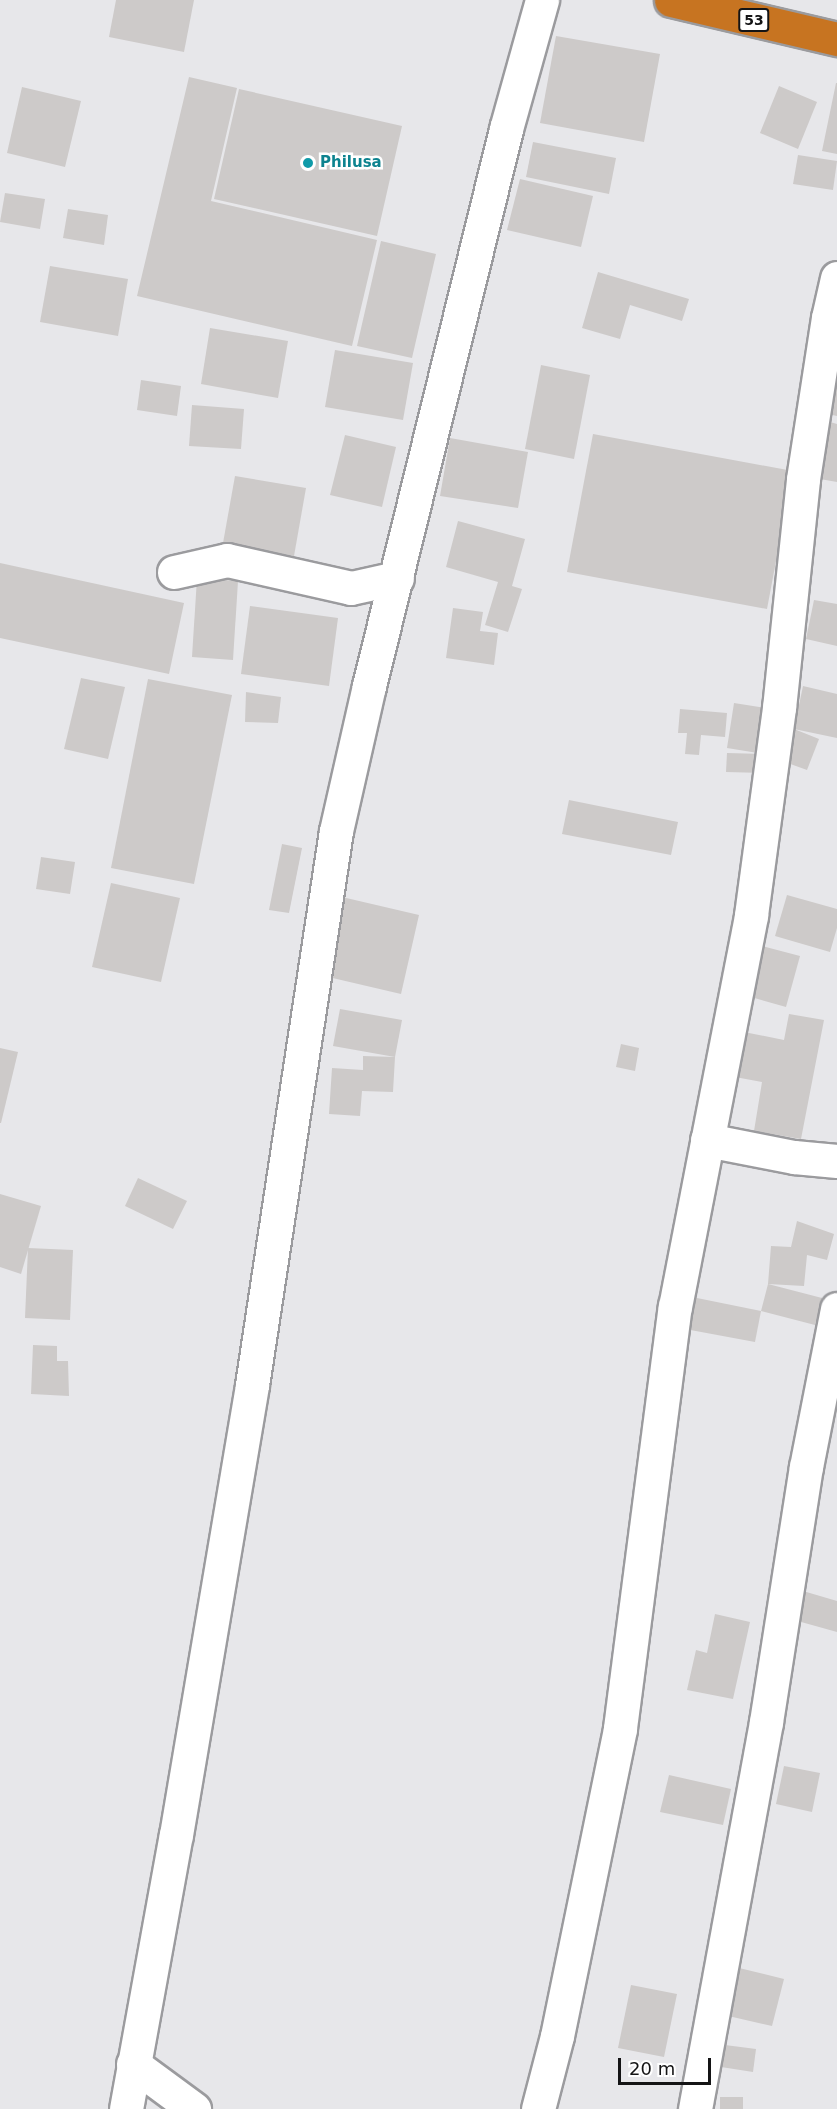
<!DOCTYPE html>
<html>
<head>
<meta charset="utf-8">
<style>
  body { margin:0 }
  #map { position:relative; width:837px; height:2109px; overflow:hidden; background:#e7e7ea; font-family:"DejaVu Sans",sans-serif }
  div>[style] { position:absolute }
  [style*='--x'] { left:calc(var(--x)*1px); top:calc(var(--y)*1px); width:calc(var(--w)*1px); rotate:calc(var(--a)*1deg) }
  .building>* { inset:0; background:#cdcac9 }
  .roads { filter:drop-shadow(2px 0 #9b9b9e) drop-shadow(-2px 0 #9b9b9e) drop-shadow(0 2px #9b9b9e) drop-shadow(0 -2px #9b9b9e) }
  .minor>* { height:33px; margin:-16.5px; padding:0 16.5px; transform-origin:16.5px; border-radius:16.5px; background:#fff }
  .highway>* { height:33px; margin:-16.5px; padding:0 16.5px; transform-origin:16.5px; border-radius:16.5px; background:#c77421 }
  .dots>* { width:16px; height:16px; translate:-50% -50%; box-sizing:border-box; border:3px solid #fff; border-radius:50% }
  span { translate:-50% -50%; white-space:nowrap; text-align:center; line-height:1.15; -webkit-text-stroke:5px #fff; paint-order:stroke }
  .shield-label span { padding:2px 4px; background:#fff; border:2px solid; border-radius:4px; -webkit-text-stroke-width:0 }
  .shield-label { font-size:14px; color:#141415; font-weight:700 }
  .culture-label { font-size:15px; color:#0d838f; font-weight:700 }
  .left { translate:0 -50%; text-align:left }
  .scale { position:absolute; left:618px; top:2058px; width:93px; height:27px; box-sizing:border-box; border:3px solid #141415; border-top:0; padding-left:8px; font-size:18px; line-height:21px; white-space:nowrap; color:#141415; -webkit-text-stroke:4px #fff; paint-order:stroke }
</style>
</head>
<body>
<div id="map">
  <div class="building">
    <div style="clip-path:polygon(116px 0,194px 0,184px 52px,109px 37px)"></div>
    <div style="clip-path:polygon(556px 36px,660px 54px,644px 142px,540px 123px)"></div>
    <div style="clip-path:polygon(189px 77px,237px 88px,211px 201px,377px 240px,352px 346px,137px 296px)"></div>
    <div style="clip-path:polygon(836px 83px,837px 83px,837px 154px,822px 151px)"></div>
    <div style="clip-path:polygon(779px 86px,817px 102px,798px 149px,760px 133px)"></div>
    <div style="clip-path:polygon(22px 87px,81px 101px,65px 167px,7px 153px)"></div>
    <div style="clip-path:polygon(239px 89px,402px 126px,377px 236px,214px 199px)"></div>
    <div style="clip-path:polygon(533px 142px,616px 158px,609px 194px,526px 177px)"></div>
    <div style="clip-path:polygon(798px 155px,837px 161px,833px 190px,793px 184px)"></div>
    <div style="clip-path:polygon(520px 179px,593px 196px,581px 247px,507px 230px)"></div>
    <div style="clip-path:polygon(5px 193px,45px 199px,40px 229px,0 222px)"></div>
    <div style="clip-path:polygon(68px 209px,108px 215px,104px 245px,63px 238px)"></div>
    <div style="clip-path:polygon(381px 241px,436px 254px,412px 358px,357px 346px)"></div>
    <div style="clip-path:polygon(50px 266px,128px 279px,118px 336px,40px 322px)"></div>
    <div style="clip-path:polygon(598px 272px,689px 299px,682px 321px,630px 305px,620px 339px,582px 328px)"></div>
    <div style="clip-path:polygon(210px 328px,288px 341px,278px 398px,201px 384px)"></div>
    <div style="clip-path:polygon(335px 350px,413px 363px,403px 420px,325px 407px)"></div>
    <div style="clip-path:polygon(837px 357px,837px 416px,823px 413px)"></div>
    <div style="clip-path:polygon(541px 365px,590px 375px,574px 459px,525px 449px)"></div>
    <div style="clip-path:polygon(141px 380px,181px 386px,177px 416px,137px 410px)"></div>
    <div style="clip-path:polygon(192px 405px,244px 409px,241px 449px,189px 446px)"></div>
    <div style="clip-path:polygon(830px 422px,837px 424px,837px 482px,820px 479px)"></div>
    <div style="clip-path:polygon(593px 434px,793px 471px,767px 609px,567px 572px)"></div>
    <div style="clip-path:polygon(345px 435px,396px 447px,382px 507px,330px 495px)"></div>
    <div style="clip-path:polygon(450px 438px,528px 452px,518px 508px,440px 496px)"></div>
    <div style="clip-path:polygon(235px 476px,306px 488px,294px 556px,223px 543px)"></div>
    <div style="clip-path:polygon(458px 521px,525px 539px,512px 586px,522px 589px,508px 632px,485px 625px,498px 582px,446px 567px)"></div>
    <div style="clip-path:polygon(0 563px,184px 603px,169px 674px,0 638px)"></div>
    <div style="clip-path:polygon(197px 578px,238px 581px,233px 660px,192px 657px)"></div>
    <div style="clip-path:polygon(814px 600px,837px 604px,837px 646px,806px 639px)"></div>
    <div style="clip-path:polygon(250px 606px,338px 618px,329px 686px,241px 674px)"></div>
    <div style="clip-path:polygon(453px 608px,483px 612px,480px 631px,498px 633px,494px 665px,446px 658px)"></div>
    <div style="clip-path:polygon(81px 678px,125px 687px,108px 759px,64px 749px)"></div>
    <div style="clip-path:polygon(148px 679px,232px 695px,194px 884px,111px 868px)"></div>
    <div style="clip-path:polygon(803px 686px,837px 694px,837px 738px,794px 729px)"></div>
    <div style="clip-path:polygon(246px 692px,281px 697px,278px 723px,245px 722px)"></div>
    <div style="clip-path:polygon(734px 703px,772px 709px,764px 754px,727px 748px)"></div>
    <div style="clip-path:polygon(680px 709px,727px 713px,725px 737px,701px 735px,699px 755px,685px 754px,687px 733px,678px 733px)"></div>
    <div style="clip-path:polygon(794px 729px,819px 739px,807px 770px,782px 761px)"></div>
    <div style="clip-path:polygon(727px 753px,764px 754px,764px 773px,726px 772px)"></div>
    <div style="clip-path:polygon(569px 800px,678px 822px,671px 855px,562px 834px)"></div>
    <div style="clip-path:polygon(282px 844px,302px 848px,289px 913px,269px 910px)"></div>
    <div style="clip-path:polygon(41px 857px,75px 862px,70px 894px,36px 889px)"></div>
    <div style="clip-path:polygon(111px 883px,180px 898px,161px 982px,92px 967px)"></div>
    <div style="clip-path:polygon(787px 895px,837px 909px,837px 928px,830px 952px,775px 936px)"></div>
    <div style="clip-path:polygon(342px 897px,419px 915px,401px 994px,324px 976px)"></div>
    <div style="clip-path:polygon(758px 945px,800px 956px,786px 1007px,744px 995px)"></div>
    <div style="clip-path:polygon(340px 1009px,402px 1020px,395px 1057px,333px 1046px)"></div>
    <div style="clip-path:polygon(789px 1014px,824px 1020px,801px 1139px,754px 1131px,762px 1082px,735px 1077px,744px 1032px,784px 1040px)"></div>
    <div style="clip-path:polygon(621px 1044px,639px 1048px,635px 1071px,616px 1067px)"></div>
    <div style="clip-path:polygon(0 1048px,18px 1052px,1px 1123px,0 1123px)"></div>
    <div style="clip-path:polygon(363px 1056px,395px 1057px,393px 1092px,362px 1091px,360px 1116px,329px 1114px,332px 1068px,363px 1070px)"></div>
    <div style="clip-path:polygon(138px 1178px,187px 1201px,173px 1229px,125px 1206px)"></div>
    <div style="clip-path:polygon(0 1194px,41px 1206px,21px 1274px,0 1267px)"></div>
    <div style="clip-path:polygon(797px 1221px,834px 1234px,827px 1260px,807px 1255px,804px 1286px,768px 1284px,822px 1298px,815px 1325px,761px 1311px,768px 1284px,771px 1246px,791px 1247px)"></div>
    <div style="clip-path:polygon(28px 1248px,73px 1250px,70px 1320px,25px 1318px)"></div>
    <div style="clip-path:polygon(692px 1297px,761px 1311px,755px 1342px,685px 1329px)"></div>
    <div style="clip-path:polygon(33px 1345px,57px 1346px,57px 1361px,68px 1361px,69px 1396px,31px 1394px)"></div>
    <div style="clip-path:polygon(803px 1591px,837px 1601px,837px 1632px,794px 1620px)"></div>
    <div style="clip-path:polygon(715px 1614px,750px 1622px,733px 1699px,687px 1690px,696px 1650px,707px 1653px)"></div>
    <div style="clip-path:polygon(784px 1766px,820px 1773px,812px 1812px,776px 1804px)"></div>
    <div style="clip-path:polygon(669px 1775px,731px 1789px,723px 1825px,660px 1812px)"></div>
    <div style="clip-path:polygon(735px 1967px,784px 1979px,772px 2026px,724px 2015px)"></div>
    <div style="clip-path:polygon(631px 1985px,677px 1994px,664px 2057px,618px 2048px)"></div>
    <div style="clip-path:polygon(725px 2045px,756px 2049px,753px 2072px,721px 2067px)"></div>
    <div style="clip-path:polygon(720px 2097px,743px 2097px,743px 2109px,720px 2109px)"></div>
  </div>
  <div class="roads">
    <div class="minor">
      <div style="--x:174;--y:572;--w:54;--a:-12.8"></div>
      <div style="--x:227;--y:560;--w:127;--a:12.7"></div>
      <div style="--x:351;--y:588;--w:47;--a:-12.3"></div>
      <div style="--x:707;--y:1140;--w:89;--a:11.1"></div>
      <div style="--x:794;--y:1157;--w:43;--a:5.3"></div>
      <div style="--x:133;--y:2064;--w:76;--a:36.4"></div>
      <div style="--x:126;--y:2109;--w:279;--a:-79.7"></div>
      <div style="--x:176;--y:1835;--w:456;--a:-80.4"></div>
      <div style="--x:252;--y:1385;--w:560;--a:-81.38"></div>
      <div style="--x:336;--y:831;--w:149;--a:-77.2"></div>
      <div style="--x:369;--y:686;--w:574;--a:-76.18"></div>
      <div style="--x:506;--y:129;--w:134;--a:-74.4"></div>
      <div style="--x:538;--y:2109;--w:75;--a:-75.4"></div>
      <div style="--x:557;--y:2036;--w:314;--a:-78.4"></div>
      <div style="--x:620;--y:1728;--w:425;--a:-82.6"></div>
      <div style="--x:675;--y:1307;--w:399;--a:-79"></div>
      <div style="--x:751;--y:915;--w:209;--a:-82.3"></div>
      <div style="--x:779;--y:708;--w:230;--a:-84"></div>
      <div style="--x:803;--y:479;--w:163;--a:-81.2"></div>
      <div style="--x:828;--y:318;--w:41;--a:-77.3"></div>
      <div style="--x:695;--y:2109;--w:393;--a:-79.6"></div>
      <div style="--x:766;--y:1722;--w:258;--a:-81.1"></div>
      <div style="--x:806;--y:1467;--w:161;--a:-78.9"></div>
    </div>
    <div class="highway">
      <div style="--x:671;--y:0;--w:171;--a:13.2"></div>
    </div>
  </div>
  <div class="dots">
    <div style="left:308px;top:163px;background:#0f9aa8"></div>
  </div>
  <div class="shield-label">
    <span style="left:754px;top:20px">53</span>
  </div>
  <div class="culture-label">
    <span class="left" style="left:320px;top:163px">Philusa</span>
  </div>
  <div class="scale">20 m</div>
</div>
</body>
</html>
